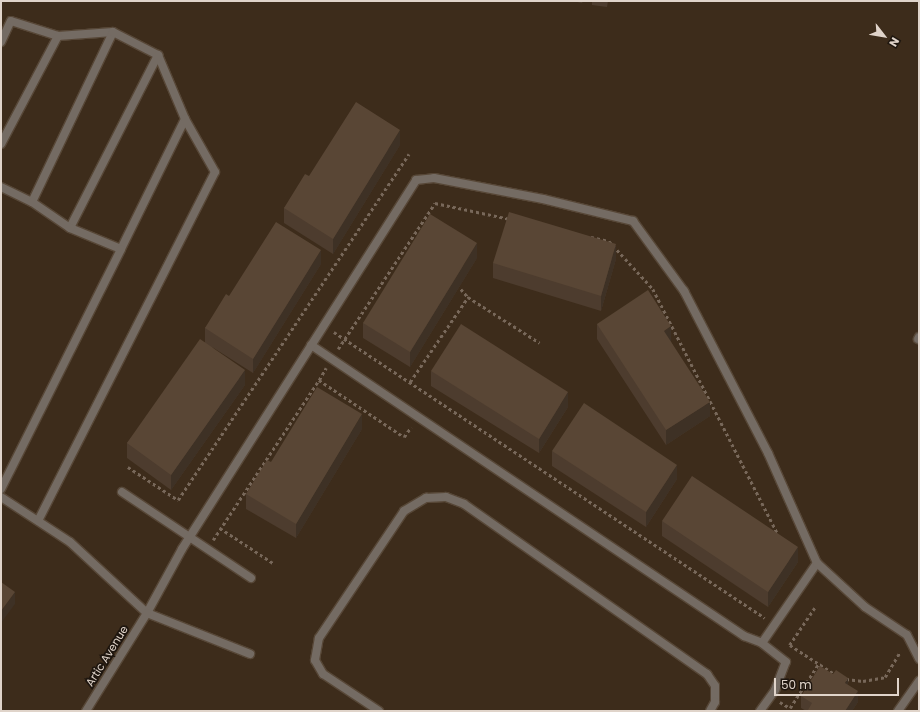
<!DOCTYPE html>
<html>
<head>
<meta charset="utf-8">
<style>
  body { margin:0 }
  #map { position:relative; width:920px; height:712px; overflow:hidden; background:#3d2c1b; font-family:Poppins,sans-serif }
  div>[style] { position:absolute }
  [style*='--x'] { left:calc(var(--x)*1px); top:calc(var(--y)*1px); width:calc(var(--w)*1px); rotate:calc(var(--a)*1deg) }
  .path>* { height:2.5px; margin-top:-1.25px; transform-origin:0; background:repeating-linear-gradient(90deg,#78685a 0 3px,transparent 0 6px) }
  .roads { filter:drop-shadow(1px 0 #574737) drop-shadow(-1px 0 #574737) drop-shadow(0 1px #574737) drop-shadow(0 -1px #574737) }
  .service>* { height:8px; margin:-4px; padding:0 4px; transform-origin:4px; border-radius:4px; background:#746b63 }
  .minor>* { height:8px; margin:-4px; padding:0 4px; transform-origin:4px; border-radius:4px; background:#746b63 }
  .wall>* { inset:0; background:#4d3c2e }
  .shaded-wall>* { inset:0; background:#3e3125 }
  .building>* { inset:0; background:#594635 }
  span { translate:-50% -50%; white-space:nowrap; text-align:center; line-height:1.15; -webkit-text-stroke:3.5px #1e160f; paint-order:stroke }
  .street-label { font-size:11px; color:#e0d4ca }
  .frame { position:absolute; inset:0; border:2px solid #e0d4ca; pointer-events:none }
  .north { position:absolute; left:864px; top:16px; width:40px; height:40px; -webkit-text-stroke:3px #1e160f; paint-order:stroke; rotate:121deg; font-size:11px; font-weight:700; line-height:16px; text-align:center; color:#e0d4ca }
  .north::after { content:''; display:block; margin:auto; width:14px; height:18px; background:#e0d4ca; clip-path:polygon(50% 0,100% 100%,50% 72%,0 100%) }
  .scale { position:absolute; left:774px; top:678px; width:125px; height:18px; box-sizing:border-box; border:2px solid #e0d4ca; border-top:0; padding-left:5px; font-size:12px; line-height:14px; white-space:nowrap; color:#e0d4ca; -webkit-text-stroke:3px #1e160f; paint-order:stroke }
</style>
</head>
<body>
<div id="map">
  <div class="path">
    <div style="--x:591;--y:237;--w:18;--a:13"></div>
    <div style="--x:609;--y:241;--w:65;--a:47.5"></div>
    <div style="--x:653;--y:289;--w:277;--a:63"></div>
    <div style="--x:461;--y:289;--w:11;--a:49"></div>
    <div style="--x:468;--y:297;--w:85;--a:32.6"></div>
    <div style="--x:334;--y:332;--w:517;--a:33.57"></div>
    <div style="--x:338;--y:349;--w:175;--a:-56.4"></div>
    <div style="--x:435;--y:203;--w:77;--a:12"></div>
    <div style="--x:319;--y:380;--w:14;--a:-60"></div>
    <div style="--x:410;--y:382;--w:103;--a:-55.7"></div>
    <div style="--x:128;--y:467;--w:60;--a:33.4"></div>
    <div style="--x:178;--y:500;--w:416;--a:-56.3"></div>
    <div style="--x:220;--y:528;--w:64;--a:33.4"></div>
    <div style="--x:213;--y:540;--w:192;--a:-56.5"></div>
    <div style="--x:319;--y:380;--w:102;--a:33.8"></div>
    <div style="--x:404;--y:437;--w:12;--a:-55"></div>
    <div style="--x:815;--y:608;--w:45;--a:124"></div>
    <div style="--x:790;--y:645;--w:55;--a:33.1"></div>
    <div style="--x:846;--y:679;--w:17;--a:7"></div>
    <div style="--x:863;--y:681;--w:22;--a:-10"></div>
    <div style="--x:885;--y:677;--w:29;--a:-59"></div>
    <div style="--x:780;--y:702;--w:12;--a:31"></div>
    <div style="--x:790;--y:708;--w:54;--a:-57.2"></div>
  </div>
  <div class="roads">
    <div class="service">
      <div style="--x:58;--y:36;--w:55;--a:-4.2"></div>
      <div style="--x:1;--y:42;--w:23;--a:-65"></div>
      <div style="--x:11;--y:21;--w:49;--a:17.7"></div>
      <div style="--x:58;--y:36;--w:122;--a:117.8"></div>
      <div style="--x:158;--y:55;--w:69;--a:67.1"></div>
      <div style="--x:1;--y:187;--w:34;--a:26"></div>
      <div style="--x:32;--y:202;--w:188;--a:-64.5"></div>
      <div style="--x:113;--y:32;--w:51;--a:27.1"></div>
      <div style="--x:158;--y:55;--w:194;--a:117"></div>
      <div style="--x:70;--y:228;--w:55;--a:22.4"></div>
      <div style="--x:121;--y:249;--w:145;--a:-63.8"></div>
      <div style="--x:185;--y:119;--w:61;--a:60.5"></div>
      <div style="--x:215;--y:172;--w:391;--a:116.9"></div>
      <div style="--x:32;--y:202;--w:46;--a:34.4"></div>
      <div style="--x:918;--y:339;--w:2;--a:-63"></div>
      <div style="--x:311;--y:345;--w:522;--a:33.9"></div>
      <div style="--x:744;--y:636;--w:19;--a:21"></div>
      <div style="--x:762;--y:643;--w:97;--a:-55.5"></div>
      <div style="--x:1;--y:489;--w:268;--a:-63.4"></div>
      <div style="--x:122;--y:492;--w:155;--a:33.7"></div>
      <div style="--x:147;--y:613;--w:73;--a:-61.3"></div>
      <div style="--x:182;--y:549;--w:437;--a:-57.6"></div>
      <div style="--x:416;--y:180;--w:18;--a:-6"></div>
      <div style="--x:434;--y:178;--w:111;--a:10.9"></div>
      <div style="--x:543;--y:199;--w:93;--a:13.7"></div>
      <div style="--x:633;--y:221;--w:87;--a:53.9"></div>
      <div style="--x:684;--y:291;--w:182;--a:62.6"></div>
      <div style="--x:768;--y:453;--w:120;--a:66"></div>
      <div style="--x:817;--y:563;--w:65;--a:42.5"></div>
      <div style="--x:865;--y:607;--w:50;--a:33.7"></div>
      <div style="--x:907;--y:635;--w:27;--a:63"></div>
      <div style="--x:379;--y:711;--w:67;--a:-146.5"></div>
      <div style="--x:323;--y:674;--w:16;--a:-120"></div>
      <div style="--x:315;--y:660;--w:22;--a:-80"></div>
      <div style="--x:319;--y:638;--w:153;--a:-56.2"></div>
      <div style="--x:404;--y:511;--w:26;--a:-31"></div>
      <div style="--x:426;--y:498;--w:20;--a:-3"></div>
      <div style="--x:446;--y:497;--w:19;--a:21"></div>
      <div style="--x:464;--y:504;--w:297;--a:35"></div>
      <div style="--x:707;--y:674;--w:14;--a:56"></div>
      <div style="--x:715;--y:686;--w:16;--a:90"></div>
      <div style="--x:715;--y:702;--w:10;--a:119"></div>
      <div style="--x:760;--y:711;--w:26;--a:-54"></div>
      <div style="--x:775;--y:690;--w:30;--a:-69"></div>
      <div style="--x:786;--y:662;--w:31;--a:-142"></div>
      <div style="--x:898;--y:711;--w:37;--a:-55"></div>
    </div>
    <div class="minor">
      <div style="--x:1;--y:497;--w:82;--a:33.1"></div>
      <div style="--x:70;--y:542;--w:105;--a:42.7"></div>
      <div style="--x:147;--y:613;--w:111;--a:21.7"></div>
      <div style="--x:86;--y:711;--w:115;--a:-58.1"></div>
    </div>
  </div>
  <div class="wall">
    <div style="clip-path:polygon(572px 1px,583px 1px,582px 3px)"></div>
    <div style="clip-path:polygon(592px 1px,608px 1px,607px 7px,592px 5px)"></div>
    <div style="clip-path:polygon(400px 145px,333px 254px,284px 223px,284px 208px,309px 176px)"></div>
    <div style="clip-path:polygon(477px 258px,410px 367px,363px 338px,363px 323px)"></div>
    <div style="clip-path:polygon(616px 259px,601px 311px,493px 278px,493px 263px)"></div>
    <div style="clip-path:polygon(321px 264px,253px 373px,212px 347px,245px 385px,171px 490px,127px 458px,127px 443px,205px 342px,205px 328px,229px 296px)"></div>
    <div style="clip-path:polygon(597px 324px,671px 341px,671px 342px,710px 416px,666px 445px,597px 339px)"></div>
    <div style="clip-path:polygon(431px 371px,568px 407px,539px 453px,431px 386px)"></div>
    <div style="clip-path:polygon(362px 429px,296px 538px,246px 509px,246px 494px,271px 462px)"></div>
    <div style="clip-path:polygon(552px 451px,677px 479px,646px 527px,552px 466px)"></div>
    <div style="clip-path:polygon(662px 521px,798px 562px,768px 607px,662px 536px)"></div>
    <div style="clip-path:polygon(848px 685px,858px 702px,852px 711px,806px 711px,801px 708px,801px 696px)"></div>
  </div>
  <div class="shaded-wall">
    <div style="clip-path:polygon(400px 130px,400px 145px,333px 254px,333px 239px)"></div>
    <div style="clip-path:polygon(477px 243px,477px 258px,410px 367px,410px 352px)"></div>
    <div style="clip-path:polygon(616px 244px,616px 259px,601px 311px,601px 296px)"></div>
    <div style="clip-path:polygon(321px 250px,321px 264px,253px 373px,253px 359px)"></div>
    <div style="clip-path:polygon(671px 326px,671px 341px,664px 346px,664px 331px)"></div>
    <div style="clip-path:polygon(245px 370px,245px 385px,171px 490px,171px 475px)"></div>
    <div style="clip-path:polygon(568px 392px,568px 407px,539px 453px,539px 439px)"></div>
    <div style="clip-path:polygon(710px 402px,710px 416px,666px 445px,666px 430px)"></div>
    <div style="clip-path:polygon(362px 414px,362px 429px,296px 538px,296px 524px)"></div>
    <div style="clip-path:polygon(677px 465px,677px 479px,646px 527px,646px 512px)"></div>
    <div style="clip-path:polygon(798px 547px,798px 562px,768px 607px,768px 592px)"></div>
    <div style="clip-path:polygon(15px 592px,15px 604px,1px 623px,1px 611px)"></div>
    <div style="clip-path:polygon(848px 678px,848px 689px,845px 683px)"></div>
    <div style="clip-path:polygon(858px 691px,858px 702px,852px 711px,845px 711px)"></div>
  </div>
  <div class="building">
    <div style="clip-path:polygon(356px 102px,400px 130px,333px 239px,284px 208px,305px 174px,309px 176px)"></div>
    <div style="clip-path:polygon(509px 212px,616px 244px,601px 296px,493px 263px)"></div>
    <div style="clip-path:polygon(430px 214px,477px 243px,410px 352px,363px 323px)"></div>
    <div style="clip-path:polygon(276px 222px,321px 250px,253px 359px,205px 328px,226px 294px,229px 296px)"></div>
    <div style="clip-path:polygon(648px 290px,671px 326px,664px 331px,710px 402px,666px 430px,597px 324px)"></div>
    <div style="clip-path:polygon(461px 324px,568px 392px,539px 439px,431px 371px)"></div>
    <div style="clip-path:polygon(200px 339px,245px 370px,171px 475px,127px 443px)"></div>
    <div style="clip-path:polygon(317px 387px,362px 414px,296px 524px,246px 494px,267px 460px,271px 462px)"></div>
    <div style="clip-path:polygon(584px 403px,677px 465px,646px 512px,552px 451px)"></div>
    <div style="clip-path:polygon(692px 476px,798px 547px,768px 592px,662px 521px)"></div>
    <div style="clip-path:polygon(1px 582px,15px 592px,1px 611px)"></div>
    <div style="clip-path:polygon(820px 666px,833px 674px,836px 670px,848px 678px,845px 683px,858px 691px,845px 711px,810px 711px,808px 710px,812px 703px,801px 696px)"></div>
  </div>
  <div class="street-label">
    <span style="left:107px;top:656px;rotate:-58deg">Artic Avenue</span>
  </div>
  <div class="frame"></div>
  <div class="north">N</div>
  <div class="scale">50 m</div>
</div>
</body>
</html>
